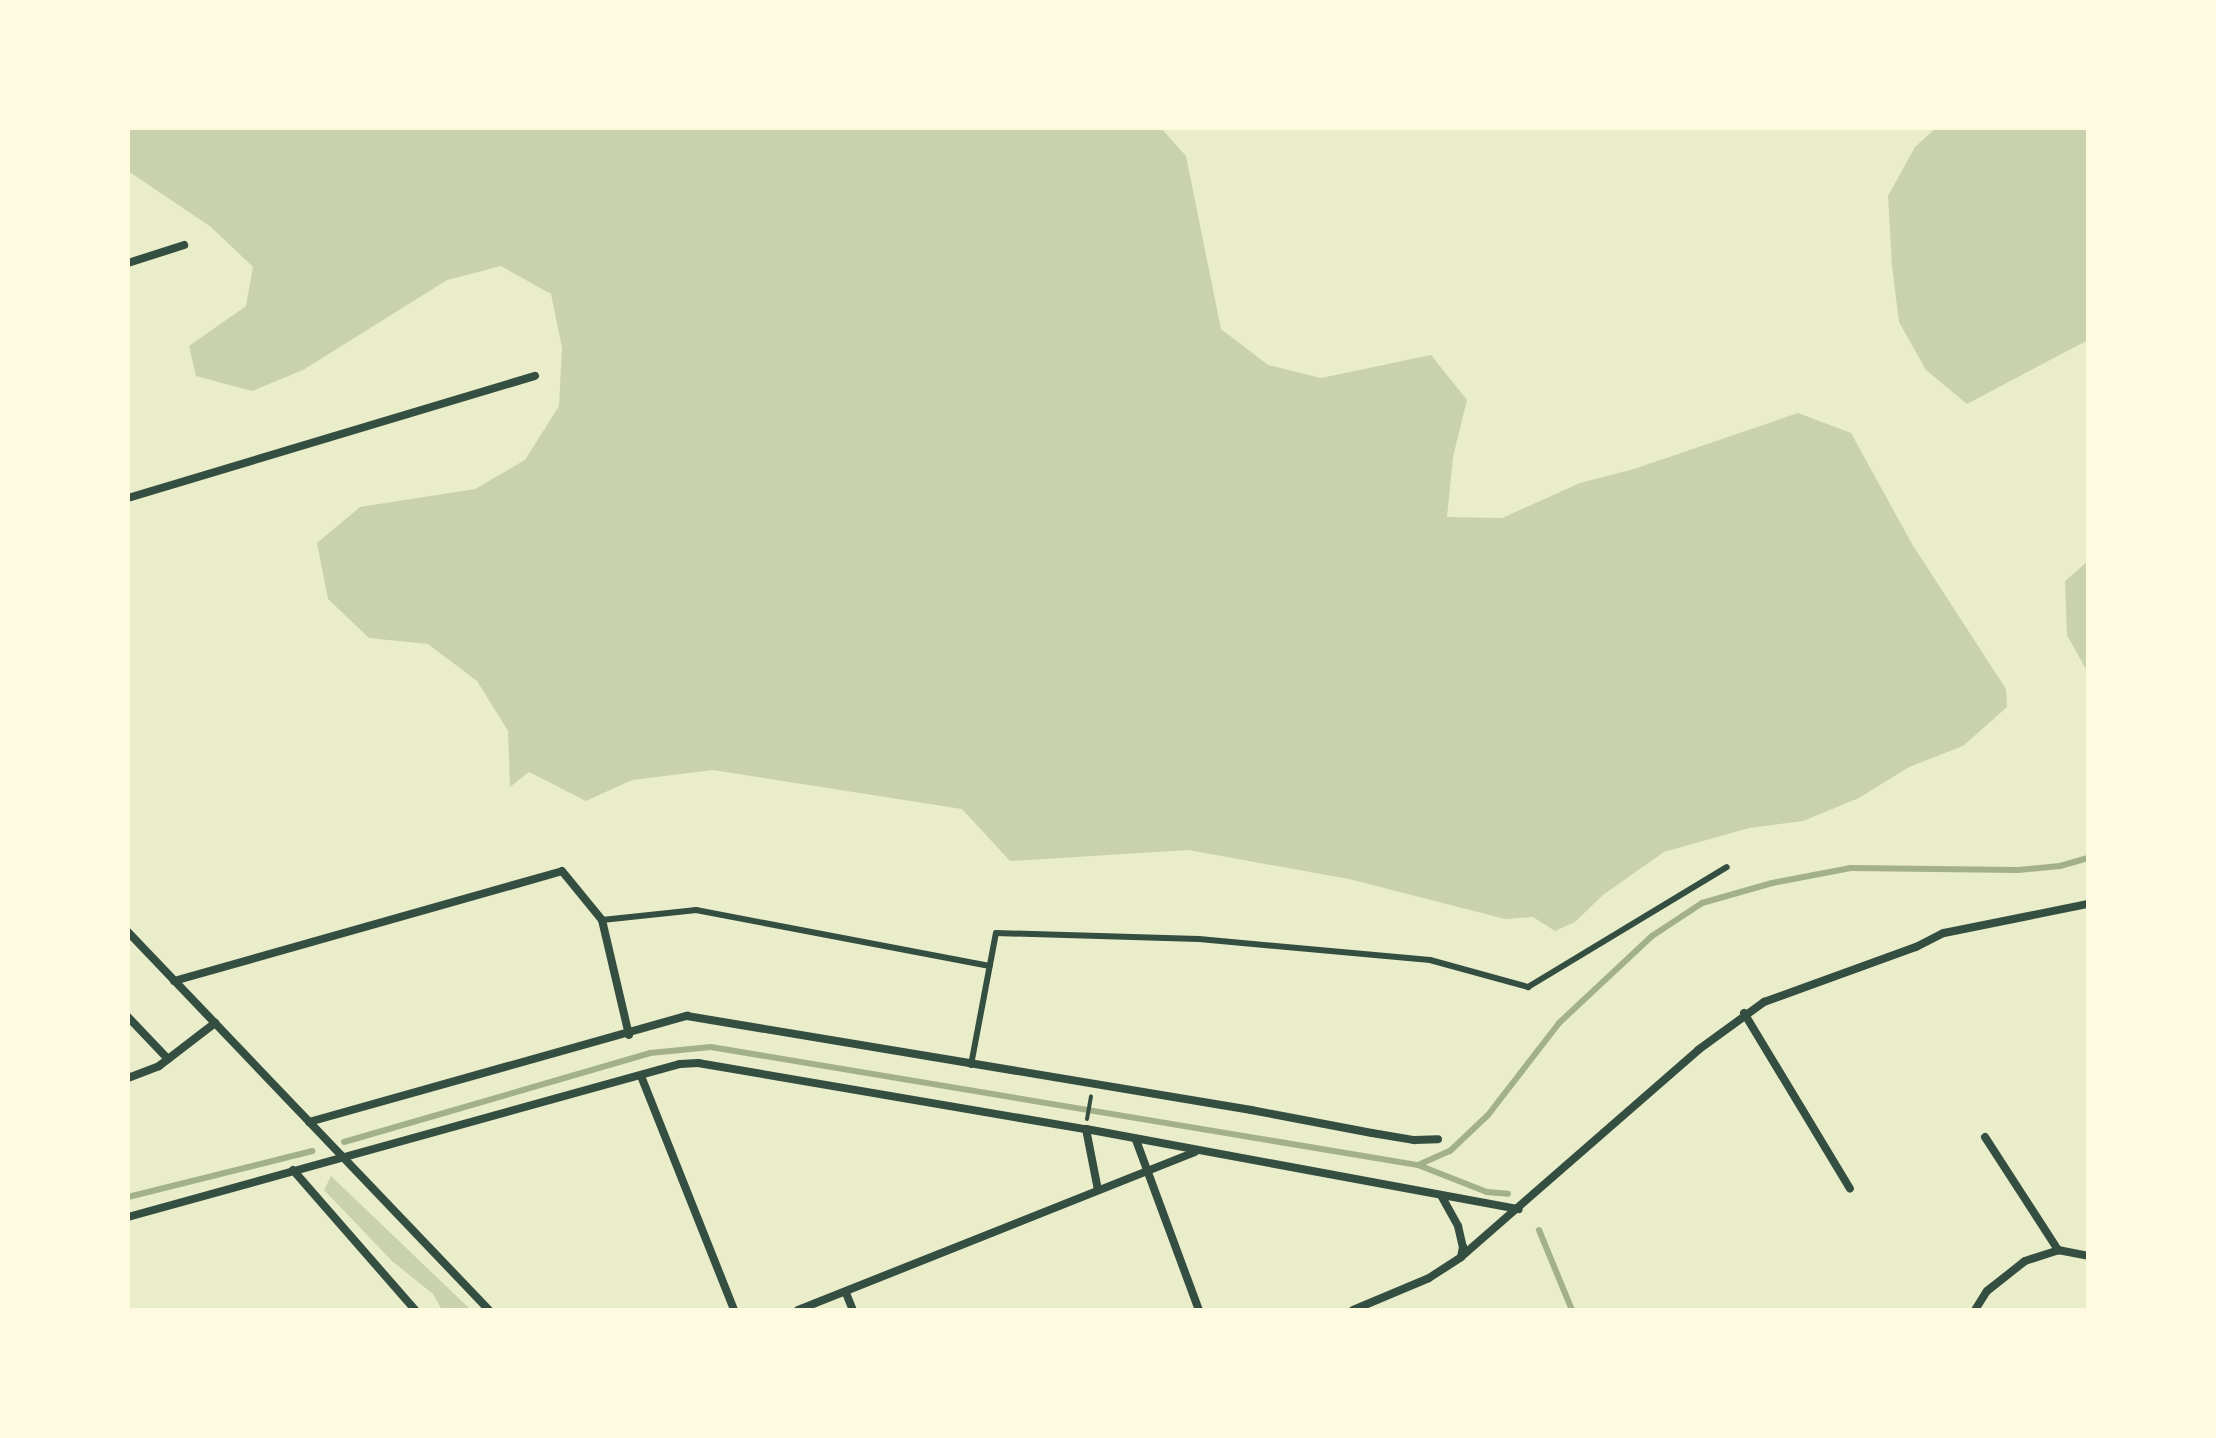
<!DOCTYPE html>
<html>
<head>
<meta charset="utf-8">
<style>
  body { margin:0 }
  #map { position:relative; width:2216px; height:1438px; overflow:hidden; background:#e9edc9; font-family:"DejaVu Sans",sans-serif }
  div>[style] { position:absolute }
  [style*='--x'] { left:calc(var(--x)*1px); top:calc(var(--y)*1px); width:calc(var(--w)*1px); rotate:calc(var(--a)*1deg) }
  .green>* { inset:0; background:#cad2ad }
  .stream>* { height:6px; margin:-3px; padding:0 3px; transform-origin:3px; border-radius:3px; background:#a3b18a }
  .path>* { height:4px; margin:-2px; padding:0 2px; transform-origin:2px; border-radius:2px; background:#344e41 }
  .service>* { height:6px; margin:-3px; padding:0 3px; transform-origin:3px; border-radius:3px; background:#344e41 }
  .minor>* { height:8px; margin:-4px; padding:0 4px; transform-origin:4px; border-radius:4px; background:#344e41 }
  span { translate:-50% -50%; white-space:nowrap; text-align:center; line-height:1.15; -webkit-text-stroke:6px #fefae0; paint-order:stroke }
  .frame { position:absolute; inset:0; border:130px solid #fefae0; pointer-events:none }
</style>
</head>
<body>
<div id="map">
  <div class="green">
    <div style="clip-path:polygon(128px 128px,1161px 128px,1186px 156px,1221px 329px,1268px 365px,1321px 378px,1431px 355px,1467px 400px,1453px 457px,1447px 517px,1502px 518px,1580px 483px,1634px 469px,1798px 413px,1851px 433px,1912px 544px,2006px 689px,2007px 707px,1963px 746px,1909px 767px,1859px 798px,1803px 821px,1749px 828px,1664px 852px,1603px 895px,1575px 922px,1555px 931px,1533px 917px,1505px 919px,1349px 879px,1188px 850px,1010px 861px,962px 809px,713px 770px,632px 780px,586px 801px,529px 772px,510px 787px,508px 731px,477px 681px,428px 644px,369px 638px,328px 599px,317px 543px,360px 507px,475px 489px,525px 460px,559px 406px,562px 348px,551px 294px,501px 266px,447px 280px,303px 370px,252px 391px,196px 376px,189px 346px,246px 306px,253px 267px,211px 227px,128px 171px)"></div>
    <div style="clip-path:polygon(1936px 128px,2088px 128px,2088px 340px,1967px 404px,1926px 370px,1899px 322px,1892px 266px,1888px 196px,1915px 147px)"></div>
    <div style="clip-path:polygon(2088px 561px,2088px 673px,2067px 635px,2065px 581px)"></div>
    <div style="clip-path:polygon(331px 1176px,471px 1310px,442px 1310px,433px 1294px,392px 1261px,324px 1190px)"></div>
  </div>
  <div class="stream">
    <div style="--x:344;--y:1142;--w:319;--a:-16.2"></div>
    <div style="--x:650;--y:1053;--w:61;--a:-5.6"></div>
    <div style="--x:711;--y:1047;--w:717;--a:9.48"></div>
    <div style="--x:1418;--y:1165;--w:74;--a:21.4"></div>
    <div style="--x:1487;--y:1192;--w:21;--a:5"></div>
    <div style="--x:1418;--y:1165;--w:35;--a:-24"></div>
    <div style="--x:1450;--y:1151;--w:52;--a:-43.5"></div>
    <div style="--x:1488;--y:1115;--w:116;--a:-52.3"></div>
    <div style="--x:1559;--y:1023;--w:127;--a:-43.1"></div>
    <div style="--x:1652;--y:936;--w:60;--a:-33.4"></div>
    <div style="--x:1702;--y:903;--w:73;--a:-15.9"></div>
    <div style="--x:1772;--y:883;--w:80;--a:-10.8"></div>
    <div style="--x:1851;--y:868;--w:167;--a:0.7"></div>
    <div style="--x:2018;--y:870;--w:42;--a:-5.4"></div>
    <div style="--x:2060;--y:866;--w:29;--a:-16"></div>
    <div style="--x:128;--y:1197;--w:190;--a:-14"></div>
    <div style="--x:1539;--y:1230;--w:87;--a:67.6"></div>
  </div>
  <div class="path">
    <div style="--x:1087;--y:1119;--w:23;--a:-80"></div>
  </div>
  <div class="service">
    <div style="--x:602;--y:920;--w:95;--a:-6.1"></div>
    <div style="--x:696;--y:910;--w:299;--a:10.8"></div>
    <div style="--x:971;--y:1065;--w:134;--a:-79.3"></div>
    <div style="--x:996;--y:933;--w:203;--a:1.7"></div>
    <div style="--x:1199;--y:939;--w:232;--a:5.2"></div>
    <div style="--x:1430;--y:960;--w:102;--a:15.4"></div>
    <div style="--x:1528;--y:987;--w:232;--a:-31.1"></div>
  </div>
  <div class="minor">
    <div style="--x:128;--y:263;--w:59;--a:-17.8"></div>
    <div style="--x:128;--y:498;--w:425;--a:-16.7"></div>
    <div style="--x:128;--y:932;--w:523;--a:46.32"></div>
    <div style="--x:174;--y:981;--w:403;--a:-15.8"></div>
    <div style="--x:562;--y:871;--w:63;--a:50.8"></div>
    <div style="--x:602;--y:920;--w:118;--a:76.8"></div>
    <div style="--x:1744;--y:1013;--w:205;--a:58.9"></div>
    <div style="--x:128;--y:1017;--w:58;--a:46.4"></div>
    <div style="--x:641;--y:1076;--w:252;--a:68.3"></div>
    <div style="--x:128;--y:1078;--w:33;--a:-21"></div>
    <div style="--x:159;--y:1066;--w:71;--a:-37.5"></div>
    <div style="--x:309;--y:1122;--w:393;--a:-15.7"></div>
    <div style="--x:687;--y:1016;--w:572;--a:9.46"></div>
    <div style="--x:1251;--y:1110;--w:123;--a:10.8"></div>
    <div style="--x:1372;--y:1133;--w:43;--a:9.5"></div>
    <div style="--x:1414;--y:1140;--w:24;--a:-2"></div>
    <div style="--x:1086;--y:1129;--w:62;--a:78.9"></div>
    <div style="--x:1985;--y:1137;--w:135;--a:57.1"></div>
    <div style="--x:1136;--y:1140;--w:181;--a:69.7"></div>
    <div style="--x:293;--y:1170;--w:186;--a:48.9"></div>
    <div style="--x:1442;--y:1197;--w:33;--a:61"></div>
    <div style="--x:1458;--y:1226;--w:22;--a:77"></div>
    <div style="--x:1463;--y:1247;--w:10;--a:101"></div>
    <div style="--x:128;--y:1217;--w:573;--a:-15.49"></div>
    <div style="--x:680;--y:1064;--w:18;--a:-3"></div>
    <div style="--x:698;--y:1063;--w:394;--a:9.7"></div>
    <div style="--x:1086;--y:1129;--w:440;--a:10.5"></div>
    <div style="--x:846;--y:1293;--w:18;--a:68"></div>
    <div style="--x:798;--y:1310;--w:427;--a:-21.7"></div>
    <div style="--x:1353;--y:1310;--w:82;--a:-22.8"></div>
    <div style="--x:1429;--y:1278;--w:38;--a:-33"></div>
    <div style="--x:1461;--y:1257;--w:315;--a:-41.1"></div>
    <div style="--x:1698;--y:1050;--w:82;--a:-36"></div>
    <div style="--x:1764;--y:1002;--w:162;--a:-19.9"></div>
    <div style="--x:1916;--y:947;--w:31;--a:-27"></div>
    <div style="--x:1944;--y:933;--w:147;--a:-11.4"></div>
    <div style="--x:1975;--y:1310;--w:22;--a:-58"></div>
    <div style="--x:1987;--y:1291;--w:48;--a:-38.3"></div>
    <div style="--x:2025;--y:1261;--w:35;--a:-18"></div>
    <div style="--x:2058;--y:1250;--w:31;--a:11"></div>
  </div>
  <div class="frame"></div>
</div>
</body>
</html>
